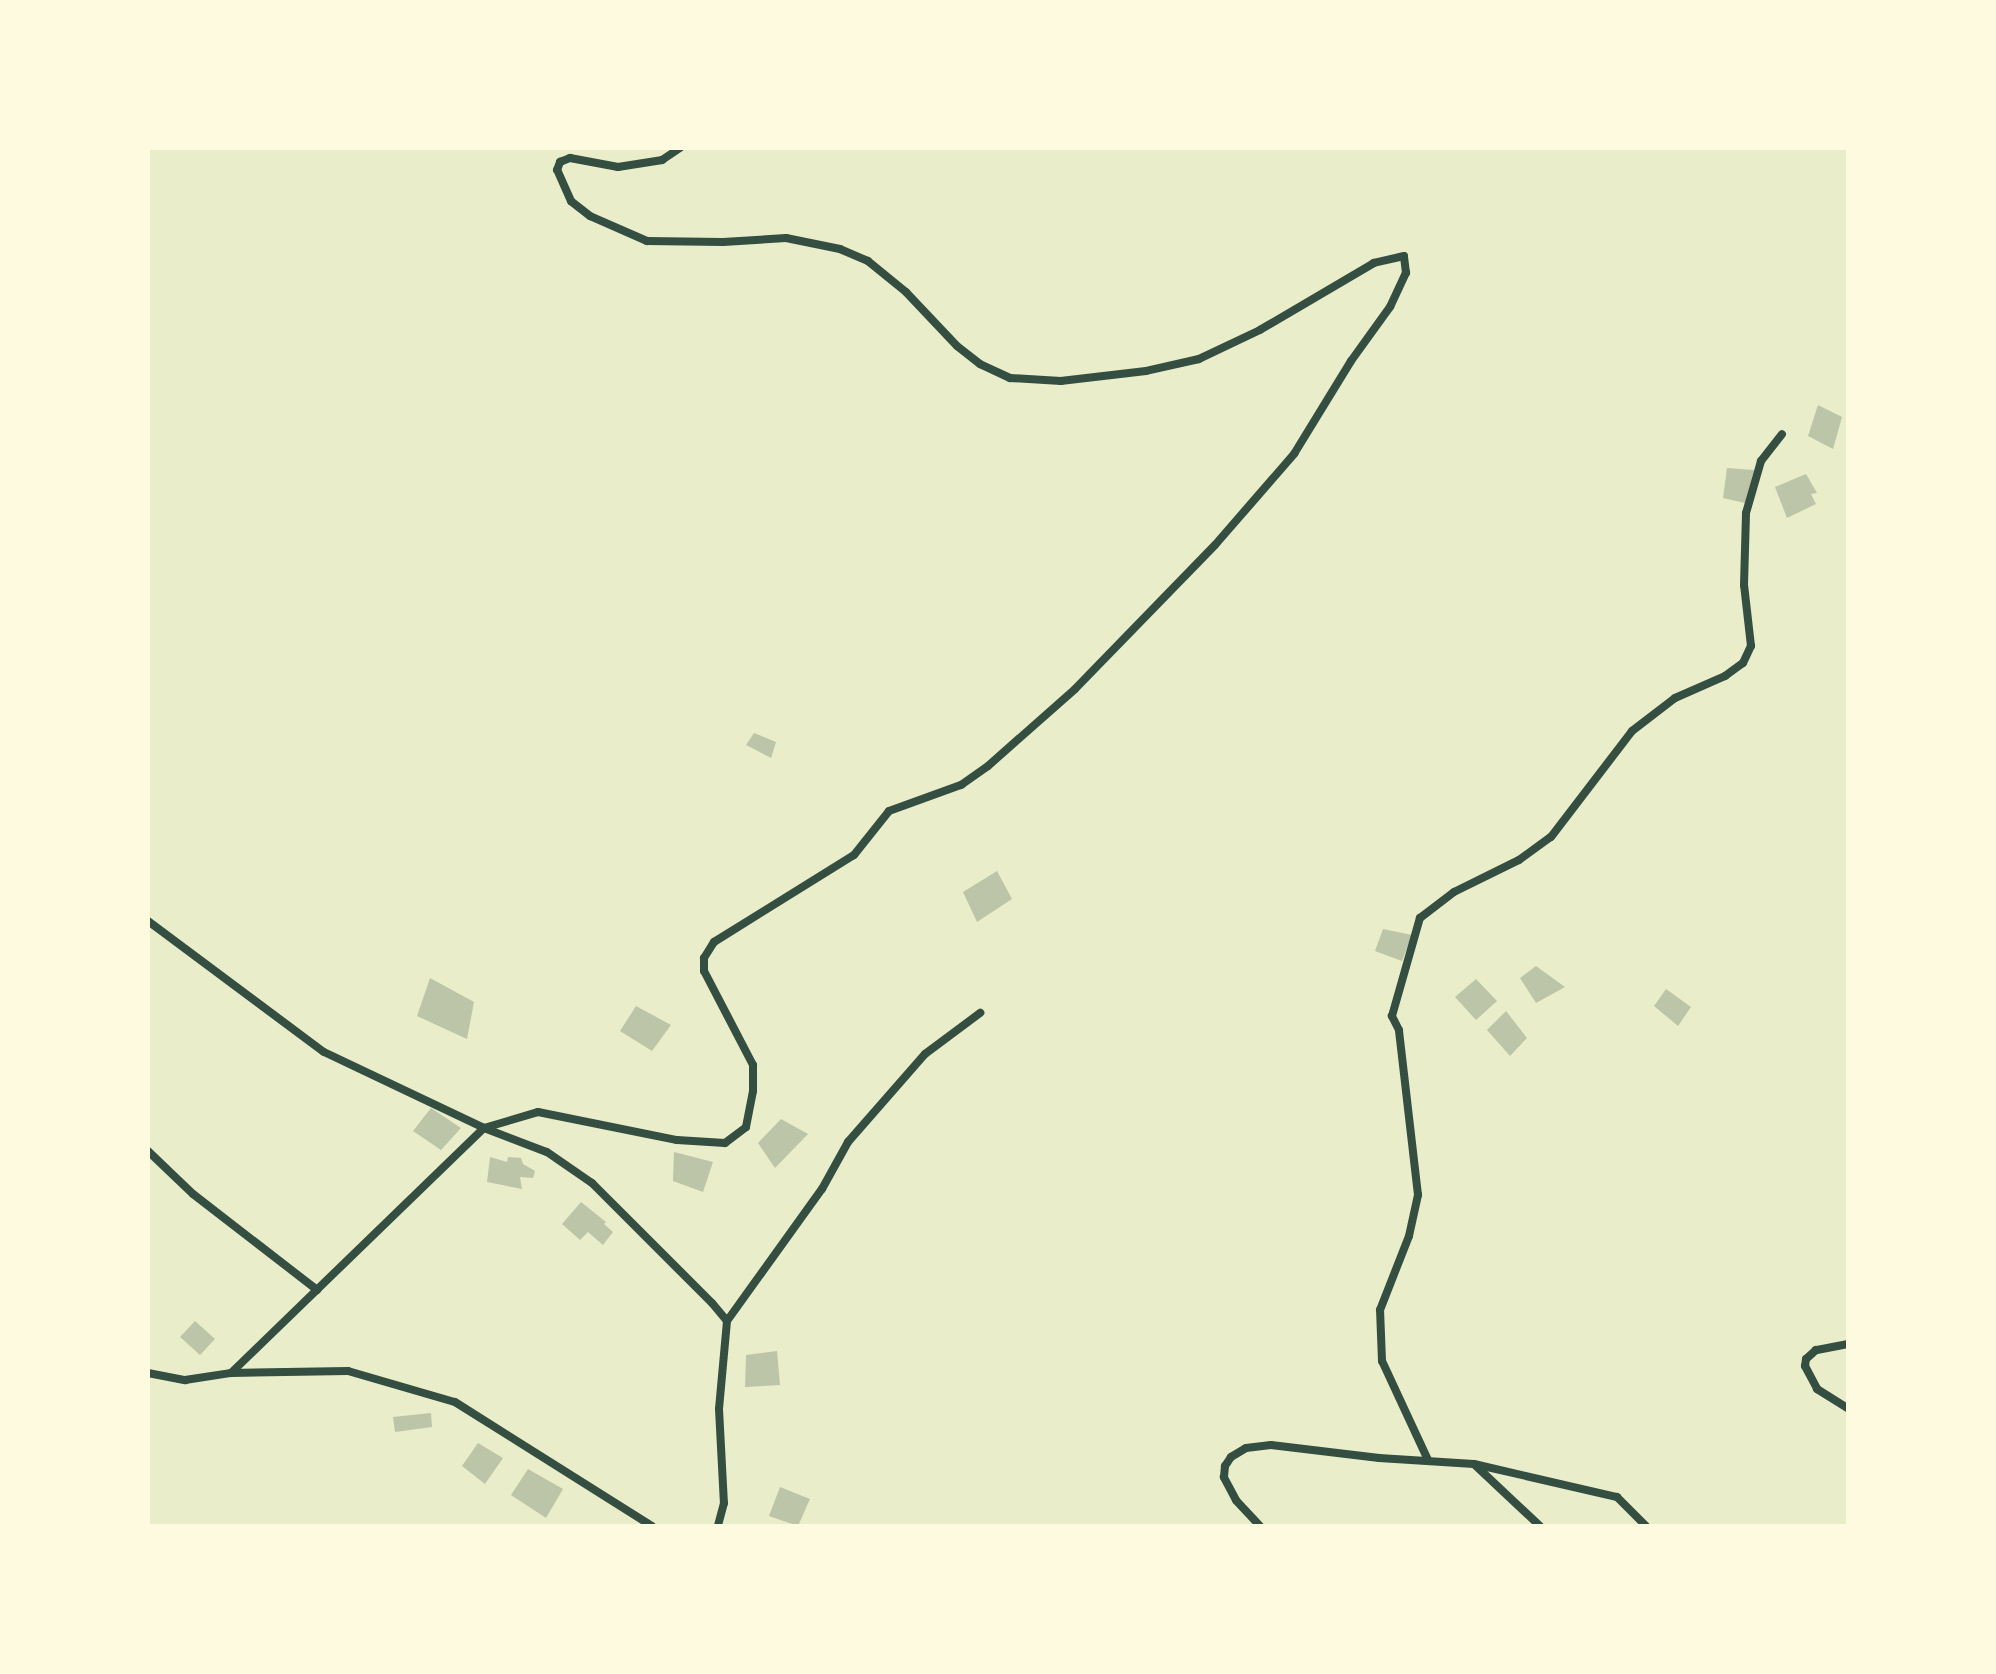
<!DOCTYPE html>
<html>
<head>
<meta charset="utf-8">
<style>
  body { margin:0 }
  #map { position:relative; width:1996px; height:1674px; overflow:hidden; background:#e9edc9; font-family:Montserrat,sans-serif }
  div>[style] { position:absolute }
  [style*='--x'] { left:calc(var(--x)*1px); top:calc(var(--y)*1px); width:calc(var(--w)*1px); rotate:calc(var(--a)*1deg) }
  .building>* { inset:0; background:#bcc5a7 }
  .minor>* { height:8px; margin:-4px; padding:0 4px; transform-origin:4px; border-radius:4px; background:#344e41 }
  span { translate:-50% -50%; white-space:nowrap; text-align:center; line-height:1.15; -webkit-text-stroke:8px #fefae0; paint-order:stroke }
  .frame { position:absolute; inset:0; border:150px solid #fefae0; pointer-events:none }
</style>
</head>
<body>
<div id="map">
  <div class="building">
    <div style="clip-path:polygon(1818px 405px,1842px 417px,1833px 449px,1808px 436px)"></div>
    <div style="clip-path:polygon(1727px 468px,1754px 470px,1745px 503px,1723px 498px)"></div>
    <div style="clip-path:polygon(1806px 474px,1817px 493px,1811px 494px,1816px 504px,1787px 518px,1775px 487px)"></div>
    <div style="clip-path:polygon(754px 733px,776px 742px,771px 758px,746px 745px)"></div>
    <div style="clip-path:polygon(997px 871px,1012px 899px,977px 922px,963px 892px)"></div>
    <div style="clip-path:polygon(1383px 929px,1412px 935px,1402px 961px,1375px 951px)"></div>
    <div style="clip-path:polygon(1536px 966px,1565px 987px,1536px 1003px,1520px 978px)"></div>
    <div style="clip-path:polygon(430px 978px,474px 1002px,467px 1039px,417px 1016px)"></div>
    <div style="clip-path:polygon(1476px 979px,1497px 1001px,1476px 1020px,1455px 997px)"></div>
    <div style="clip-path:polygon(1666px 989px,1691px 1007px,1678px 1026px,1654px 1006px)"></div>
    <div style="clip-path:polygon(636px 1006px,671px 1025px,652px 1051px,620px 1031px)"></div>
    <div style="clip-path:polygon(1506px 1011px,1527px 1038px,1510px 1056px,1487px 1030px)"></div>
    <div style="clip-path:polygon(431px 1108px,461px 1128px,441px 1150px,413px 1131px)"></div>
    <div style="clip-path:polygon(781px 1119px,808px 1134px,775px 1168px,758px 1143px)"></div>
    <div style="clip-path:polygon(674px 1152px,713px 1162px,703px 1192px,673px 1181px)"></div>
    <div style="clip-path:polygon(490px 1157px,507px 1162px,508px 1157px,521px 1158px,523px 1164px,535px 1171px,533px 1178px,520px 1177px,522px 1189px,487px 1182px)"></div>
    <div style="clip-path:polygon(581px 1202px,606px 1222px,604px 1224px,613px 1232px,603px 1245px,588px 1232px,580px 1240px,562px 1224px)"></div>
    <div style="clip-path:polygon(195px 1321px,215px 1339px,200px 1355px,180px 1337px)"></div>
    <div style="clip-path:polygon(777px 1351px,780px 1385px,745px 1387px,746px 1355px)"></div>
    <div style="clip-path:polygon(431px 1413px,432px 1427px,395px 1432px,393px 1417px)"></div>
    <div style="clip-path:polygon(478px 1443px,503px 1458px,485px 1484px,462px 1466px)"></div>
    <div style="clip-path:polygon(528px 1469px,563px 1489px,546px 1518px,511px 1495px)"></div>
    <div style="clip-path:polygon(780px 1487px,810px 1499px,798px 1526px,769px 1516px)"></div>
  </div>
  <div class="minor">
    <div style="--x:148;--y:921;--w:219;--a:36.7"></div>
    <div style="--x:324;--y:1052;--w:177;--a:25.4"></div>
    <div style="--x:484;--y:1128;--w:67;--a:20.9"></div>
    <div style="--x:547;--y:1152;--w:55;--a:34.6"></div>
    <div style="--x:592;--y:1183;--w:170;--a:45"></div>
    <div style="--x:712;--y:1303;--w:23;--a:50"></div>
    <div style="--x:727;--y:1321;--w:88;--a:95.2"></div>
    <div style="--x:719;--y:1409;--w:94;--a:87"></div>
    <div style="--x:724;--y:1503;--w:24;--a:105"></div>
    <div style="--x:148;--y:1151;--w:62;--a:43.7"></div>
    <div style="--x:193;--y:1194;--w:157;--a:37.7"></div>
    <div style="--x:727;--y:1321;--w:163;--a:-54.3"></div>
    <div style="--x:822;--y:1189;--w:54;--a:-61"></div>
    <div style="--x:848;--y:1142;--w:117;--a:-48.8"></div>
    <div style="--x:925;--y:1054;--w:69;--a:-36.7"></div>
    <div style="--x:1848;--y:1344;--w:33;--a:169"></div>
    <div style="--x:1816;--y:1350;--w:13;--a:138"></div>
    <div style="--x:1806;--y:1359;--w:7;--a:98"></div>
    <div style="--x:1805;--y:1366;--w:26;--a:62"></div>
    <div style="--x:1817;--y:1389;--w:36;--a:32"></div>
    <div style="--x:148;--y:1373;--w:38;--a:11"></div>
    <div style="--x:185;--y:1380;--w:47;--a:-8.7"></div>
    <div style="--x:231;--y:1373;--w:117;--a:-1"></div>
    <div style="--x:348;--y:1371;--w:111;--a:16.2"></div>
    <div style="--x:455;--y:1402;--w:233;--a:32.2"></div>
    <div style="--x:231;--y:1373;--w:352;--a:-44.1"></div>
    <div style="--x:484;--y:1128;--w:56;--a:-16.5"></div>
    <div style="--x:538;--y:1112;--w:142;--a:11.4"></div>
    <div style="--x:677;--y:1140;--w:48;--a:3.6"></div>
    <div style="--x:725;--y:1143;--w:26;--a:-37"></div>
    <div style="--x:746;--y:1127;--w:37;--a:-79"></div>
    <div style="--x:753;--y:1091;--w:26;--a:-90"></div>
    <div style="--x:753;--y:1065;--w:106;--a:-117.5"></div>
    <div style="--x:704;--y:971;--w:13;--a:-90"></div>
    <div style="--x:704;--y:958;--w:19;--a:-58"></div>
    <div style="--x:714;--y:942;--w:165;--a:-31.9"></div>
    <div style="--x:854;--y:855;--w:56;--a:-51.5"></div>
    <div style="--x:889;--y:811;--w:77;--a:-19.9"></div>
    <div style="--x:961;--y:785;--w:33;--a:-35"></div>
    <div style="--x:988;--y:766;--w:116;--a:-41.5"></div>
    <div style="--x:1075;--y:689;--w:201;--a:-45.8"></div>
    <div style="--x:1215;--y:545;--w:121;--a:-49"></div>
    <div style="--x:1294;--y:454;--w:109;--a:-58.5"></div>
    <div style="--x:1351;--y:361;--w:67;--a:-54.2"></div>
    <div style="--x:1390;--y:307;--w:38;--a:-65"></div>
    <div style="--x:1406;--y:273;--w:17;--a:-97"></div>
    <div style="--x:1404;--y:256;--w:31;--a:167"></div>
    <div style="--x:1374;--y:263;--w:132;--a:149.6"></div>
    <div style="--x:1260;--y:330;--w:68;--a:154.6"></div>
    <div style="--x:1199;--y:359;--w:54;--a:167.2"></div>
    <div style="--x:1146;--y:371;--w:86;--a:173.3"></div>
    <div style="--x:1061;--y:381;--w:51;--a:-176.6"></div>
    <div style="--x:1010;--y:378;--w:33;--a:-155"></div>
    <div style="--x:980;--y:364;--w:29;--a:-142"></div>
    <div style="--x:957;--y:346;--w:74;--a:-133.4"></div>
    <div style="--x:906;--y:292;--w:49;--a:-140.8"></div>
    <div style="--x:868;--y:261;--w:30;--a:-157"></div>
    <div style="--x:840;--y:249;--w:55;--a:-168.5"></div>
    <div style="--x:786;--y:238;--w:63;--a:176.4"></div>
    <div style="--x:723;--y:242;--w:76;--a:-179.2"></div>
    <div style="--x:647;--y:241;--w:62;--a:-156.3"></div>
    <div style="--x:590;--y:216;--w:24;--a:-142"></div>
    <div style="--x:571;--y:201;--w:34;--a:-114"></div>
    <div style="--x:557;--y:170;--w:9;--a:-69"></div>
    <div style="--x:560;--y:162;--w:11;--a:-22"></div>
    <div style="--x:570;--y:158;--w:49;--a:10.6"></div>
    <div style="--x:618;--y:167;--w:45;--a:-9"></div>
    <div style="--x:662;--y:160;--w:22;--a:-34"></div>
    <div style="--x:1428;--y:1460;--w:109;--a:-114.9"></div>
    <div style="--x:1382;--y:1361;--w:51;--a:-92.2"></div>
    <div style="--x:1380;--y:1310;--w:79;--a:-68.6"></div>
    <div style="--x:1409;--y:1236;--w:42;--a:-77.6"></div>
    <div style="--x:1418;--y:1195;--w:166;--a:-96.6"></div>
    <div style="--x:1399;--y:1030;--w:16;--a:-117"></div>
    <div style="--x:1392;--y:1016;--w:102;--a:-74.1"></div>
    <div style="--x:1420;--y:918;--w:43;--a:-37.4"></div>
    <div style="--x:1454;--y:892;--w:72;--a:-26.2"></div>
    <div style="--x:1519;--y:860;--w:39;--a:-36"></div>
    <div style="--x:1551;--y:837;--w:133;--a:-52.6"></div>
    <div style="--x:1632;--y:731;--w:54;--a:-37.5"></div>
    <div style="--x:1675;--y:698;--w:55;--a:-23.7"></div>
    <div style="--x:1725;--y:676;--w:22;--a:-36"></div>
    <div style="--x:1743;--y:663;--w:19;--a:-65"></div>
    <div style="--x:1751;--y:646;--w:61;--a:-96.5"></div>
    <div style="--x:1744;--y:585;--w:72;--a:-88.4"></div>
    <div style="--x:1746;--y:513;--w:54;--a:-73.9"></div>
    <div style="--x:1761;--y:461;--w:34;--a:-52"></div>
    <div style="--x:1475;--y:1465;--w:89;--a:43.2"></div>
    <div style="--x:1260;--y:1526;--w:35;--a:-133"></div>
    <div style="--x:1236;--y:1500;--w:26;--a:-118"></div>
    <div style="--x:1224;--y:1477;--w:11;--a:-85"></div>
    <div style="--x:1225;--y:1466;--w:11;--a:-56"></div>
    <div style="--x:1231;--y:1457;--w:17;--a:-31"></div>
    <div style="--x:1246;--y:1448;--w:25;--a:-7"></div>
    <div style="--x:1271;--y:1445;--w:109;--a:6.9"></div>
    <div style="--x:1379;--y:1458;--w:95;--a:3.6"></div>
    <div style="--x:1474;--y:1464;--w:147;--a:13"></div>
    <div style="--x:1617;--y:1497;--w:41;--a:45"></div>
  </div>
  <div class="frame"></div>
</div>
</body>
</html>
